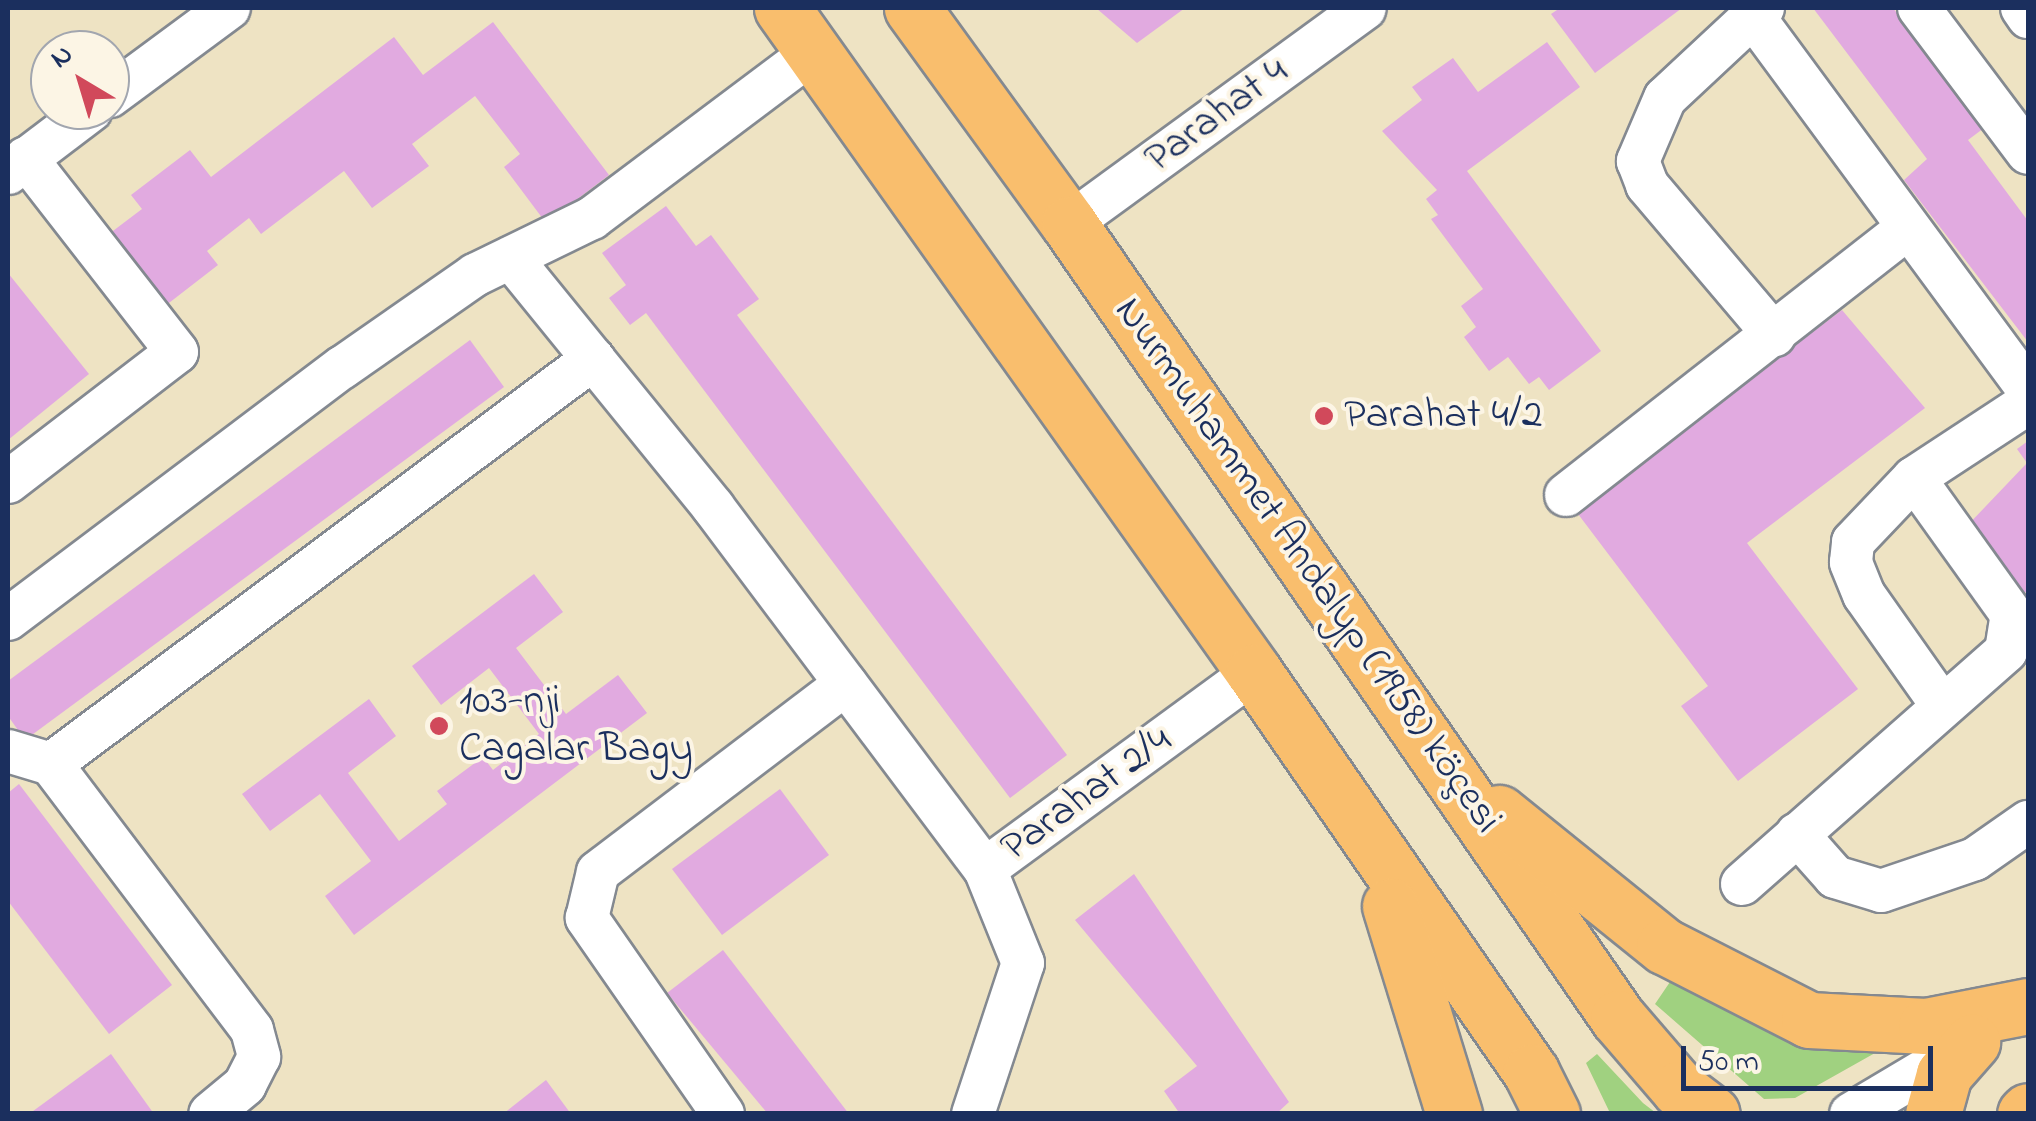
<!DOCTYPE html>
<html>
<head>
<meta charset="utf-8">
<style>
  body { margin:0 }
  #map { position:relative; width:2036px; height:1121px; overflow:hidden; background:#eee3c3; font-family:"Indie Flower",sans-serif }
  div>[style] { position:absolute }
  [style*='--x'] { left:calc(var(--x)*1px); top:calc(var(--y)*1px); width:calc(var(--w)*1px); rotate:calc(var(--a)*1deg) }
  .green>* { inset:0; background:#a0d180 }
  .building>* { inset:0; background:#e1aae0 }
  .roads { filter:drop-shadow(2px 0 #848990) drop-shadow(-2px 0 #848990) drop-shadow(0 2px #848990) drop-shadow(0 -2px #848990) }
  .minor>* { height:42px; margin:-21px; padding:0 21px; transform-origin:21px; border-radius:21px; background:#fff }
  .major>* { height:55px; margin:-27.5px; padding:0 27.5px; transform-origin:27.5px; border-radius:27.5px; background:#f9be6d }
  .dots>* { width:28px; height:28px; translate:-50% -50%; box-sizing:border-box; border:5px solid #fcf5e5; border-radius:50% }
  span { translate:-50% -50%; white-space:nowrap; text-align:center; line-height:1.15; -webkit-text-stroke:8px #fcf5e5; paint-order:stroke }
  .street-label { font-size:42px; color:#1b2f5e }
  .poi-label { font-size:42px; color:#1b2f5e }
  .left { translate:0 -50%; text-align:left }
  .frame { position:absolute; inset:0; border:10px solid #1b2f5e; pointer-events:none }
  .north { position:absolute; left:30px; top:30px; width:100px; height:100px; box-sizing:border-box; background:#fcf5e5; border:2px solid #a2a6af; border-radius:50%; rotate:322deg; font-size:28px; font-weight:700; line-height:40px; text-align:center; color:#1b2f5e }
  .north::after { content:''; display:block; margin:auto; width:35px; height:45px; background:#d1495b; clip-path:polygon(50% 0,100% 100%,50% 72%,0 100%) }
  .scale { position:absolute; left:1681px; top:1046px; width:252px; height:45px; box-sizing:border-box; border:5px solid #1b2f5e; border-top:0; padding-left:12px; font-size:30px; line-height:35px; white-space:nowrap; color:#1b2f5e; -webkit-text-stroke:8px #fcf5e5; paint-order:stroke }
</style>
</head>
<body>
<div id="map">
  <div class="green">
    <div style="clip-path:polygon(1672px 979px,1726px 1008px,1874px 1040px,1875px 1053px,1795px 1098px,1764px 1099px,1655px 1004px)"></div>
    <div style="clip-path:polygon(1597px 1054px,1643px 1103px,1656px 1113px,1610px 1113px,1586px 1063px)"></div>
  </div>
  <div class="building">
    <div style="clip-path:polygon(1096px 8px,1185px 8px,1137px 43px)"></div>
    <div style="clip-path:polygon(1560px 8px,1682px 8px,1595px 73px,1551px 14px)"></div>
    <div style="clip-path:polygon(1813px 8px,1893px 8px,1984px 128px,1968px 140px,2028px 221px,2028px 342px,1904px 180px,1927px 159px)"></div>
    <div style="clip-path:polygon(493px 22px,609px 175px,546px 223px,504px 167px,520px 154px,475px 96px,412px 144px,429px 166px,372px 208px,344px 171px,261px 234px,249px 218px,207px 251px,218px 265px,156px 313px,101px 240px,142px 209px,131px 195px,190px 150px,211px 177px,394px 37px,423px 75px)"></div>
    <div style="clip-path:polygon(1547px 42px,1580px 87px,1467px 171px,1601px 351px,1549px 390px,1539px 377px,1529px 384px,1508px 357px,1489px 371px,1464px 337px,1476px 327px,1461px 306px,1483px 289px,1431px 219px,1438px 215px,1426px 199px,1437px 190px,1382px 131px,1422px 100px,1412px 87px,1453px 58px,1478px 92px)"></div>
    <div style="clip-path:polygon(666px 206px,696px 246px,711px 235px,759px 299px,737px 315px,1067px 755px,1010px 798px,646px 313px,630px 325px,609px 298px,626px 285px,602px 253px)"></div>
    <div style="clip-path:polygon(8px 273px,89px 374px,8px 440px)"></div>
    <div style="clip-path:polygon(1842px 310px,1925px 408px,1747px 543px,1858px 689px,1738px 781px,1681px 706px,1708px 686px,1575px 510px)"></div>
    <div style="clip-path:polygon(470px 340px,504px 387px,25px 740px,8px 716px,8px 681px)"></div>
    <div style="clip-path:polygon(2028px 441px,2028px 590px,2019px 598px,1965px 528px,2027px 463px,2017px 449px)"></div>
    <div style="clip-path:polygon(534px 574px,563px 612px,516px 648px,566px 714px,618px 675px,647px 713px,354px 935px,325px 896px,371px 861px,320px 794px,270px 831px,242px 794px,369px 699px,396px 736px,348px 773px,399px 841px,447px 804px,437px 791px,483px 757px,493px 770px,539px 734px,489px 668px,441px 705px,412px 666px)"></div>
    <div style="clip-path:polygon(19px 784px,172px 985px,109px 1034px,8px 901px,8px 793px)"></div>
    <div style="clip-path:polygon(780px 789px,829px 855px,722px 935px,672px 869px)"></div>
    <div style="clip-path:polygon(1134px 874px,1289px 1102px,1276px 1114px,1180px 1114px,1164px 1091px,1197px 1066px,1075px 920px)"></div>
    <div style="clip-path:polygon(723px 950px,849px 1114px,768px 1114px,667px 993px)"></div>
    <div style="clip-path:polygon(111px 1054px,154px 1114px,29px 1114px)"></div>
    <div style="clip-path:polygon(546px 1080px,571px 1114px,503px 1114px)"></div>
  </div>
  <div class="roads">
    <div class="minor">
      <div style="--x:1763;--y:8;--w:13;--a:141"></div>
      <div style="--x:1753;--y:16;--w:463;--a:53.6"></div>
      <div style="--x:1919;--y:8;--w:181;--a:53.1"></div>
      <div style="--x:2022;--y:8;--w:11;--a:56"></div>
      <div style="--x:1753;--y:16;--w:120;--a:137"></div>
      <div style="--x:1665;--y:98;--w:69;--a:113.2"></div>
      <div style="--x:1638;--y:161;--w:26;--a:69"></div>
      <div style="--x:1647;--y:185;--w:197;--a:49.7"></div>
      <div style="--x:110;--y:96;--w:148;--a:-36.5"></div>
      <div style="--x:8;--y:173;--w:104;--a:-37.2"></div>
      <div style="--x:1069;--y:224;--w:366;--a:-36.1"></div>
      <div style="--x:511;--y:258;--w:321;--a:50.9"></div>
      <div style="--x:713;--y:507;--w:453;--a:53.1"></div>
      <div style="--x:8;--y:482;--w:213;--a:-37.6"></div>
      <div style="--x:177;--y:352;--w:246;--a:-127.9"></div>
      <div style="--x:1566;--y:495;--w:434;--a:-38"></div>
      <div style="--x:8;--y:619;--w:419;--a:-37"></div>
      <div style="--x:343;--y:367;--w:161;--a:-34.9"></div>
      <div style="--x:475;--y:275;--w:130;--a:-26"></div>
      <div style="--x:592;--y:218;--w:275;--a:-36.9"></div>
      <div style="--x:1941;--y:704;--w:133;--a:-125.2"></div>
      <div style="--x:1864;--y:595;--w:35;--a:-112"></div>
      <div style="--x:1851;--y:562;--w:20;--a:-84"></div>
      <div style="--x:1853;--y:542;--w:88;--a:-46.4"></div>
      <div style="--x:1914;--y:478;--w:136;--a:-33.3"></div>
      <div style="--x:8;--y:751;--w:45;--a:16.8"></div>
      <div style="--x:51;--y:764;--w:677;--a:-36.77"></div>
      <div style="--x:51;--y:764;--w:333;--a:52.9"></div>
      <div style="--x:252;--y:1030;--w:28;--a:75"></div>
      <div style="--x:259;--y:1057;--w:31;--a:117"></div>
      <div style="--x:245;--y:1085;--w:45;--a:140.4"></div>
      <div style="--x:1797;--y:834;--w:57;--a:48.5"></div>
      <div style="--x:1835;--y:877;--w:48;--a:16.9"></div>
      <div style="--x:1881;--y:891;--w:99;--a:-18.8"></div>
      <div style="--x:1975;--y:859;--w:65;--a:-34.9"></div>
      <div style="--x:1742;--y:884;--w:352;--a:-41.4"></div>
      <div style="--x:2006;--y:651;--w:36;--a:-81"></div>
      <div style="--x:2012;--y:615;--w:168;--a:-125.6"></div>
      <div style="--x:723;--y:1114;--w:239;--a:-124.8"></div>
      <div style="--x:587;--y:918;--w:47;--a:-76.6"></div>
      <div style="--x:598;--y:872;--w:311;--a:-37.2"></div>
      <div style="--x:973;--y:1114;--w:159;--a:-71.7"></div>
      <div style="--x:1023;--y:963;--w:101;--a:-112"></div>
      <div style="--x:985;--y:869;--w:333;--a:-36.2"></div>
      <div style="--x:1851;--y:1114;--w:131;--a:-30.7"></div>
    </div>
    <div class="major">
      <div style="--x:782;--y:8;--w:815;--a:54.59"></div>
      <div style="--x:1254;--y:672;--w:487;--a:55.3"></div>
      <div style="--x:1531;--y:1072;--w:47;--a:63.4"></div>
      <div style="--x:912;--y:8;--w:267;--a:54"></div>
      <div style="--x:1069;--y:224;--w:965;--a:55.34"></div>
      <div style="--x:1618;--y:1018;--w:94;--a:49.3"></div>
      <div style="--x:1679;--y:1089;--w:41;--a:37.1"></div>
      <div style="--x:1499;--y:813;--w:212;--a:38.9"></div>
      <div style="--x:1664;--y:946;--w:163;--a:27"></div>
      <div style="--x:1809;--y:1020;--w:117;--a:2.9"></div>
      <div style="--x:1926;--y:1026;--w:104;--a:-11.1"></div>
      <div style="--x:1390;--y:906;--w:218;--a:72.9"></div>
      <div style="--x:1933;--y:1114;--w:41;--a:-74.6"></div>
      <div style="--x:1944;--y:1074;--w:43;--a:-48.8"></div>
      <div style="--x:2025;--y:1114;--w:4;--a:-45"></div>
    </div>
  </div>
  <div class="dots">
    <div style="left:1324px;top:416px;background:#d1495b"></div>
    <div style="left:439px;top:726px;background:#d1495b"></div>
  </div>
  <div class="street-label">
    <span style="left:1217px;top:116px;rotate:-36deg">Parahat 4</span>
    <span style="left:1307px;top:566px;rotate:55deg">Nurmuhammet Andalyp (1958) köçesi</span>
    <span style="left:1087px;top:795px;rotate:-36deg">Parahat 2/4</span>
  </div>
  <div class="poi-label">
    <span class="left" style="left:1344px;top:416px">Parahat 4/2</span>
    <span class="left" style="left:459px;top:726px">103-nji<br>Cagalar Bagy</span>
  </div>
  <div class="frame"></div>
  <div class="north">N</div>
  <div class="scale">50 m</div>
</div>
</body>
</html>
